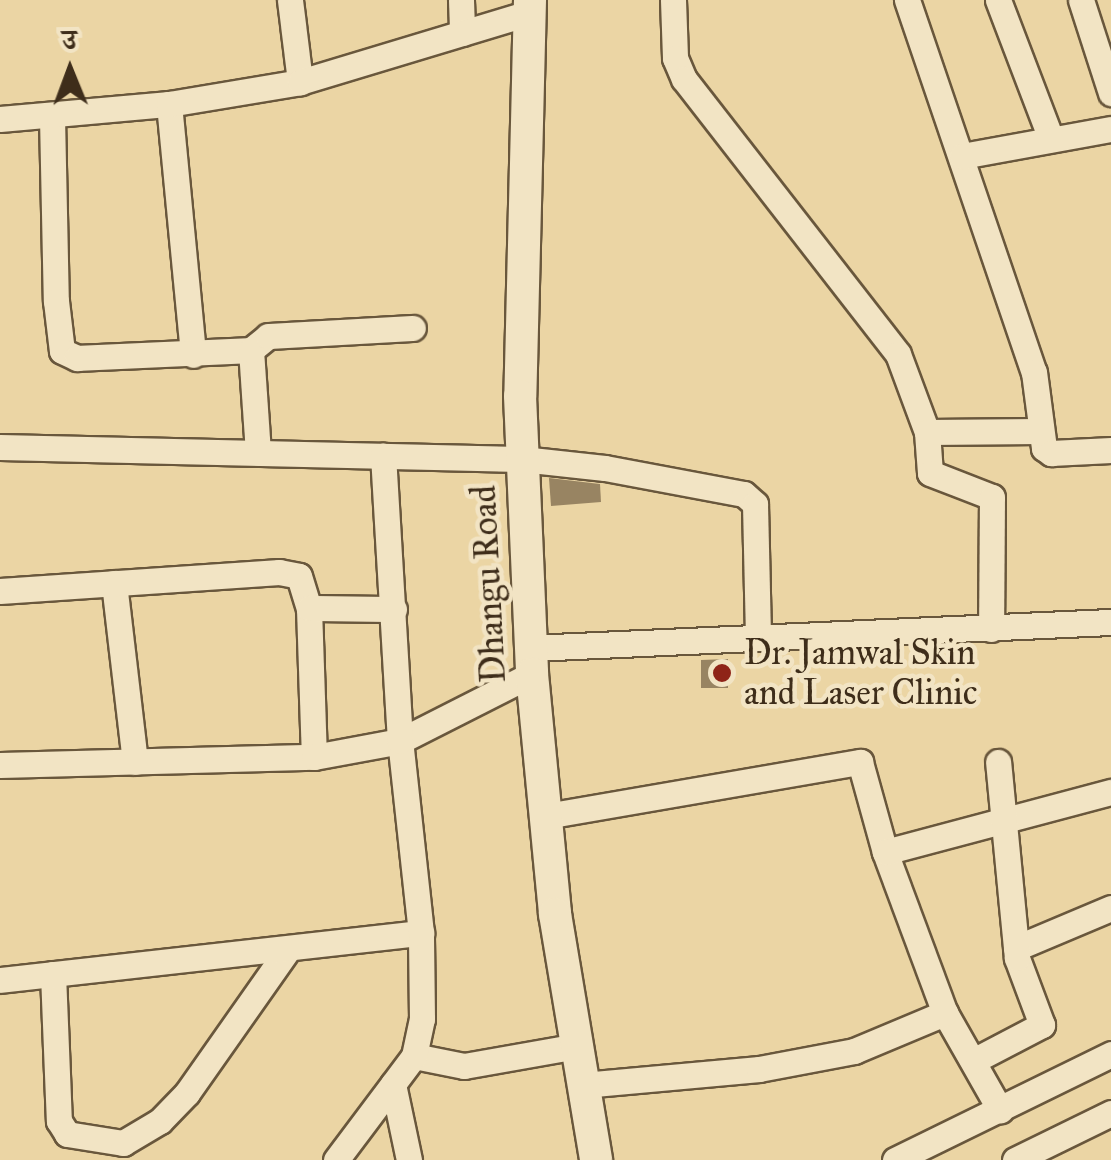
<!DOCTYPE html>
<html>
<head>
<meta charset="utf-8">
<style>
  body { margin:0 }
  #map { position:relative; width:1111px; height:1160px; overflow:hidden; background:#ebd5a4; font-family:"IM FELL Great Primer","Noto Serif Devanagari",serif }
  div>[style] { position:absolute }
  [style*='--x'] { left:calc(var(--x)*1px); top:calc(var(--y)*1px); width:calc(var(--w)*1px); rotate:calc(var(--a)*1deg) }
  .building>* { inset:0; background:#988462 }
  .roads { filter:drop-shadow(2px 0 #69573c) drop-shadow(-2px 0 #69573c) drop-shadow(0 2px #69573c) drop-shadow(0 -2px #69573c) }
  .minor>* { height:25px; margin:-12.5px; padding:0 12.5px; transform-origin:12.5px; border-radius:12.5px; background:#f2e4c4 }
  .tertiary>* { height:32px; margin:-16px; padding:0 16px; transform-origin:16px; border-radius:16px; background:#f2e4c4 }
  .dots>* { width:28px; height:28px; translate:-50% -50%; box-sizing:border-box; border:5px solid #f2e4c4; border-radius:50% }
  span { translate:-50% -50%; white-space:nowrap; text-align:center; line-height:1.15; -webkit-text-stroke:9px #f2e4c4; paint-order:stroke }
  .street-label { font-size:35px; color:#3e2d1a }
  .poi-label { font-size:35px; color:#3e2d1a }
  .left { translate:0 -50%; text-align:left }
  .north { position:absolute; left:20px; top:20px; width:100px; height:100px; -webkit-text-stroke:8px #f2e4c4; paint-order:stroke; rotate:359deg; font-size:28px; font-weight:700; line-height:40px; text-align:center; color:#3e2d1a }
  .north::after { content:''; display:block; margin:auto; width:35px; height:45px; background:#3e2d1a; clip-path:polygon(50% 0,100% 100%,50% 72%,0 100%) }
</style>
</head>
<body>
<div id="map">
  <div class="building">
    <div style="clip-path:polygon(549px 478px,600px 484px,601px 502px,551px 506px)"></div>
    <div style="clip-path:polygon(728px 659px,728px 688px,701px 688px,701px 660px)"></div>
  </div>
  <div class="roads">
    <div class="minor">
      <div style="--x:290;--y:0;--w:83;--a:83"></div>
      <div style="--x:461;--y:0;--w:33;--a:88"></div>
      <div style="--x:673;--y:0;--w:58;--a:88"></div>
      <div style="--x:675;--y:58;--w:23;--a:67"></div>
      <div style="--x:684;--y:79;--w:348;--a:52.1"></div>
      <div style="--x:898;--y:354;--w:83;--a:69.6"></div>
      <div style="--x:927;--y:432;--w:41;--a:85.8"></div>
      <div style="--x:930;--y:473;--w:66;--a:21.2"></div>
      <div style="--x:992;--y:497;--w:132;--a:90.4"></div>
      <div style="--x:907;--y:0;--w:393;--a:71.2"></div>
      <div style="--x:1034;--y:372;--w:77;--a:82.5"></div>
      <div style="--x:1044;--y:448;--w:9;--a:36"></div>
      <div style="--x:1051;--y:453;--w:60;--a:-2.9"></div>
      <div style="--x:998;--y:0;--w:149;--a:69.1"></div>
      <div style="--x:1081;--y:0;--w:98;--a:72.1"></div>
      <div style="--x:169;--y:104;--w:252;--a:84.5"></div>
      <div style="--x:52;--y:117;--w:184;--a:88.8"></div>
      <div style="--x:56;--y:301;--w:50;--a:83.2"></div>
      <div style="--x:62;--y:351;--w:17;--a:25"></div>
      <div style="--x:77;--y:358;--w:174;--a:-2.6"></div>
      <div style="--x:251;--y:350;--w:103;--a:86.1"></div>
      <div style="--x:0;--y:119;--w:170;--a:-5.1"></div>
      <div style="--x:169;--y:104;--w:133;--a:-9.5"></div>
      <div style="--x:300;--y:82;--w:238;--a:-16.8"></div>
      <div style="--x:962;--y:156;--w:151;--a:-10.3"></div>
      <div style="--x:251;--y:350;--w:22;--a:-39"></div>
      <div style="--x:268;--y:336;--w:145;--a:-3.2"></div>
      <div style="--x:927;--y:432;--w:113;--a:-0.5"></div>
      <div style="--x:0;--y:447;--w:522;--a:1.32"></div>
      <div style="--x:522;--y:459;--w:83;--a:6.2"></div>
      <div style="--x:605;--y:468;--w:141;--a:10.6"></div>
      <div style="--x:744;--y:494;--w:15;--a:42"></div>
      <div style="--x:755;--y:504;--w:134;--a:88.7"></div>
      <div style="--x:114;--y:583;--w:180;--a:83.3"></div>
      <div style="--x:0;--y:591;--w:280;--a:-3.9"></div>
      <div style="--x:279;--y:572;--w:20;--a:11"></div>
      <div style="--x:299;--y:576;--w:34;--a:73"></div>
      <div style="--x:309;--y:608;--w:149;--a:88.1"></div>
      <div style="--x:309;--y:608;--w:85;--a:0.7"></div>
      <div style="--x:531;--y:648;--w:581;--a:-2.57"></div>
      <div style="--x:0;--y:765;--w:314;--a:-1.5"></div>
      <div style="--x:314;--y:757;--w:87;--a:-10.5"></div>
      <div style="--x:400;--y:741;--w:148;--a:-26.9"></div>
      <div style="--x:546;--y:816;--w:319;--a:-9.8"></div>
      <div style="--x:860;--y:762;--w:93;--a:74.5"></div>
      <div style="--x:885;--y:852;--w:172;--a:69.6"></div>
      <div style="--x:945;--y:1013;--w:112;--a:60.4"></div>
      <div style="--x:885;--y:852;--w:234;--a:-14.9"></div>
      <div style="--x:1016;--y:948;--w:103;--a:-22.8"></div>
      <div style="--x:53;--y:974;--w:147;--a:87.7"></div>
      <div style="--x:59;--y:1121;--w:15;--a:58"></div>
      <div style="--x:67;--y:1134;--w:57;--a:9.1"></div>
      <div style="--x:123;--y:1143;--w:43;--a:-30.7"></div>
      <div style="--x:160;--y:1121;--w:39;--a:-46"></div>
      <div style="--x:187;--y:1093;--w:177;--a:-54.9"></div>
      <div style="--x:0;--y:980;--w:424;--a:-6.4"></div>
      <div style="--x:414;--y:1056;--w:51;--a:11.3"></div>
      <div style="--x:464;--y:1066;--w:115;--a:-10"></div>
      <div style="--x:973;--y:1061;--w:78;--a:-27.6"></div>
      <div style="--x:1042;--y:1025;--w:72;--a:-110.5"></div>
      <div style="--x:1017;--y:958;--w:197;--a:-95.5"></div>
      <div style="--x:393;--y:1084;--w:78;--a:78.1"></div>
      <div style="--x:583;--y:1085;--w:177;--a:-5.2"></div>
      <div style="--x:759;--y:1069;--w:97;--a:-10.7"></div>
      <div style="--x:854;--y:1051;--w:99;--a:-22.7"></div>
      <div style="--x:336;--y:1160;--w:130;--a:-53.1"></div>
      <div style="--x:414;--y:1056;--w:38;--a:-78"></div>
      <div style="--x:422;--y:1019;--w:86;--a:-90.7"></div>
      <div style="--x:421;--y:933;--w:193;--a:-96.2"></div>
      <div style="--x:400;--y:741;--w:286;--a:-93.4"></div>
      <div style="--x:895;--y:1160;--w:241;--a:-26.1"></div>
      <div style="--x:1015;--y:1160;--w:107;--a:-26.1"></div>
    </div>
    <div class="tertiary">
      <div style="--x:530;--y:0;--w:396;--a:91.4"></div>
      <div style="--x:520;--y:396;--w:278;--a:87.5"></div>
      <div style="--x:532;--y:674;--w:241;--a:84.5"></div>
      <div style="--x:555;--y:914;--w:249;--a:80.5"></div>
    </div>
  </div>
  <div class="dots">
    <div style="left:722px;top:673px;background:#8f2418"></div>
  </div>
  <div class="street-label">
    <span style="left:489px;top:584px;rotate:-93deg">Dhangu Road</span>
  </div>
  <div class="poi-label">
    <span class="left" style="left:744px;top:673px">Dr. Jamwal Skin<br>and Laser Clinic</span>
  </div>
  <div class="north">उ</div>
</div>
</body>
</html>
